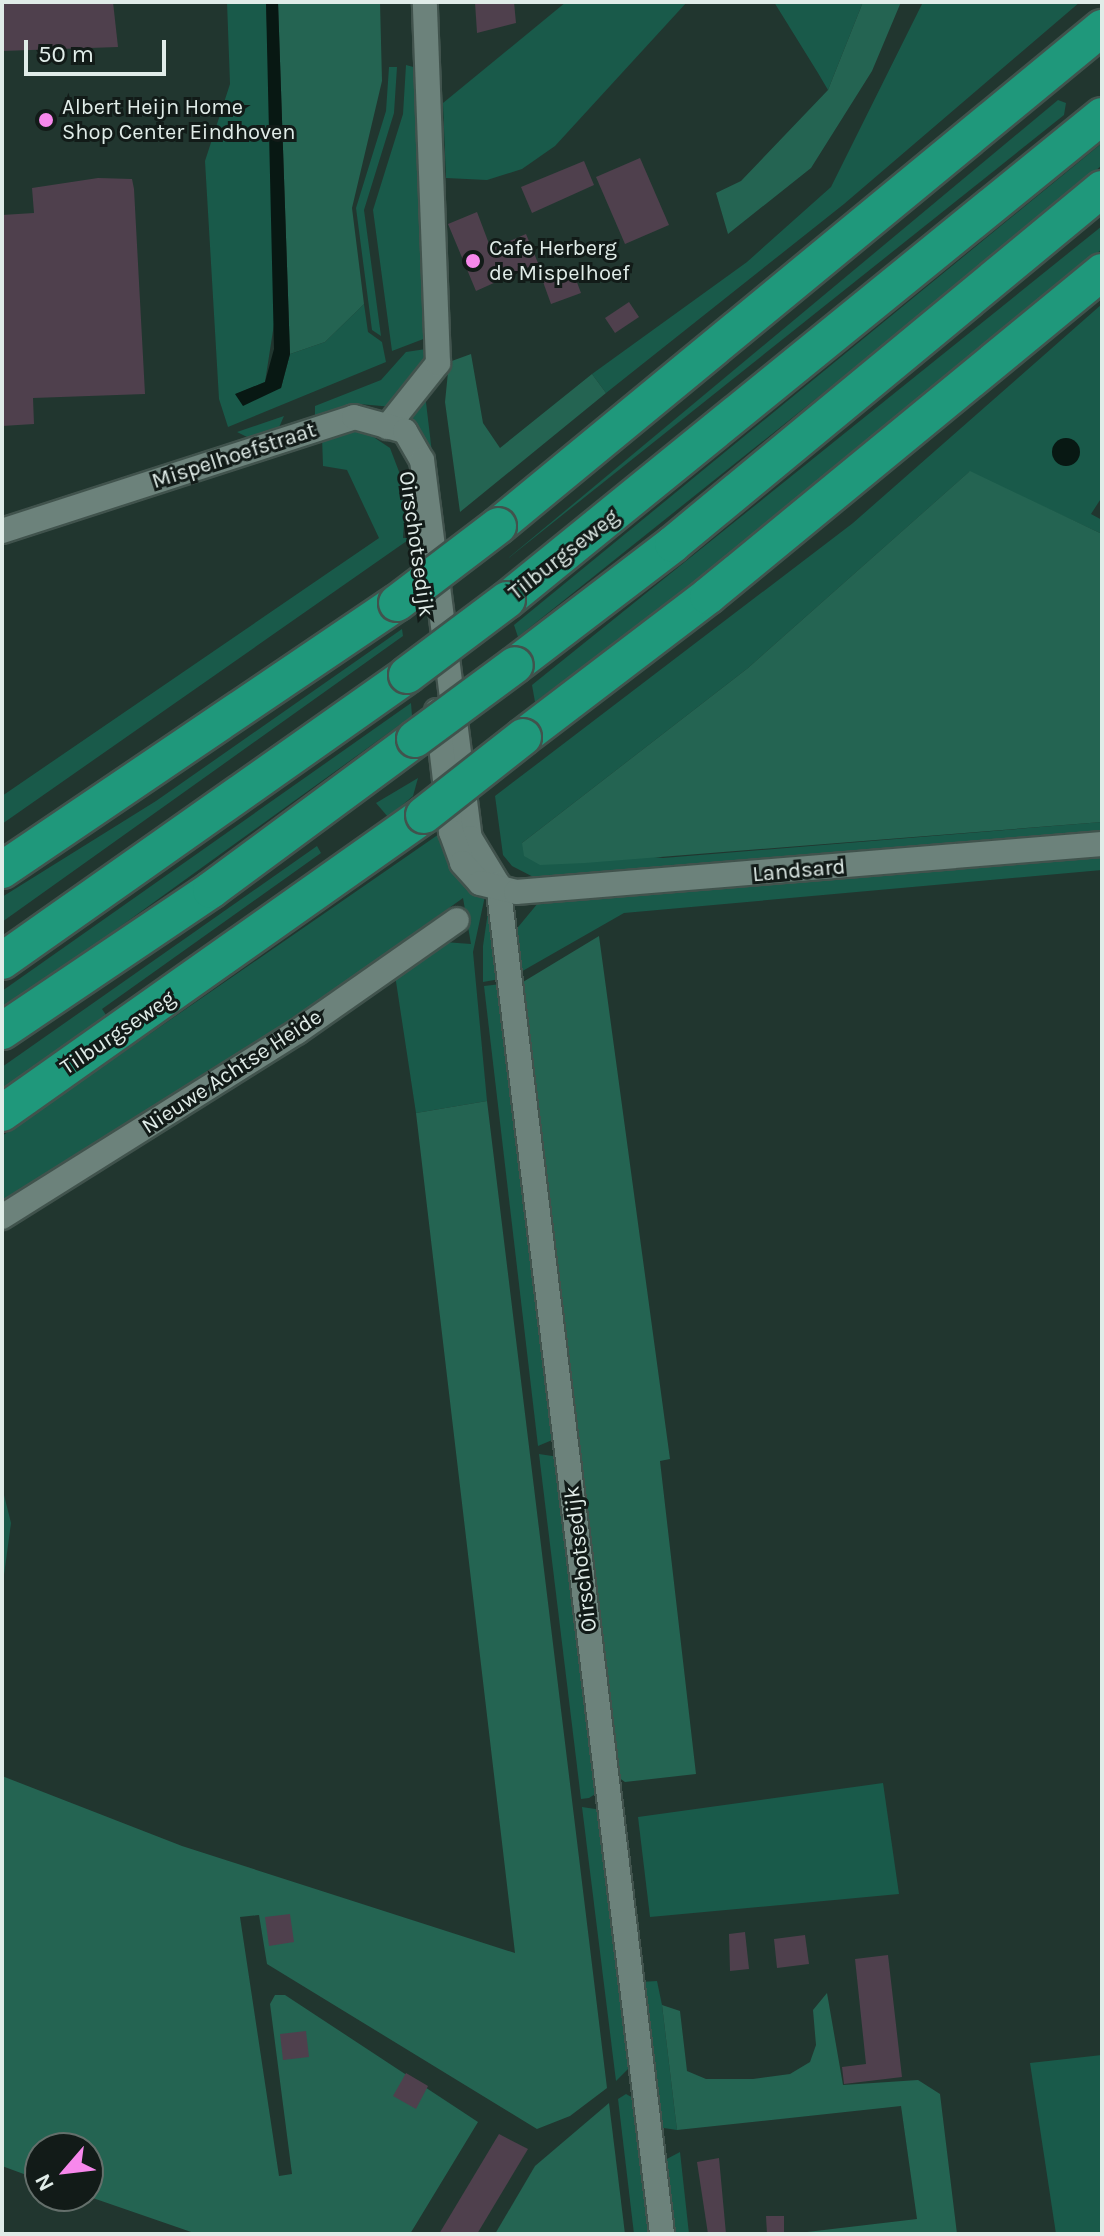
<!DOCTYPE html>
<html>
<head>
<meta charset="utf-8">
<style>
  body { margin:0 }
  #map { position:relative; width:1104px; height:2236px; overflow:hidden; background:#21362f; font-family:Karla,sans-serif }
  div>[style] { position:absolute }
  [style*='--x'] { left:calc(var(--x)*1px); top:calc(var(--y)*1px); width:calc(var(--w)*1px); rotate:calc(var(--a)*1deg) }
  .green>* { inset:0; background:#195a4a }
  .forest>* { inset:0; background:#246452 }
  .water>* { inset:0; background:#081813 }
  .round { border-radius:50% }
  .building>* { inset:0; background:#4f404d }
  .roads { filter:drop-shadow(2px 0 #41534d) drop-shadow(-2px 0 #41534d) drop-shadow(0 2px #41534d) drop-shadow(0 -2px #41534d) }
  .minor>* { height:24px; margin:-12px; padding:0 12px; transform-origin:12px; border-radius:12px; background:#6c827b }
  .highway>* { height:36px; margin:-18px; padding:0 18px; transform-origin:18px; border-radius:18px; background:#1f987b }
  .bridges { filter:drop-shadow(2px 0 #41534d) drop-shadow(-2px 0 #41534d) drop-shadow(0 2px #41534d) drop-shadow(0 -2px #41534d) }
  .highway-bridge>* { height:36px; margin:-18px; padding:0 18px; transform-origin:18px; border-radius:18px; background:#1f987b }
  .dots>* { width:22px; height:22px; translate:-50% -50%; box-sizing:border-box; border:4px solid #121b18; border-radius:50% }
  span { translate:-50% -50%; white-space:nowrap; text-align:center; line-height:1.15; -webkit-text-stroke:6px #121b18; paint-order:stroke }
  .poi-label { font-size:22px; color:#e0ece8 }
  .left { translate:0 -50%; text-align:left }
  .street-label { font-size:22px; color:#e0ece8 }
  .frame { position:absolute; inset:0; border:4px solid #e0ece8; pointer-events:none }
  .north { position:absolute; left:24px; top:2132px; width:80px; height:80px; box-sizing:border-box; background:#121b18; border:2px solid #646f6b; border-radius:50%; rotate:242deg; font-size:22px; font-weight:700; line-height:32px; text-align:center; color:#e0ece8 }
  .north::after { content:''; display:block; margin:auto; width:28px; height:36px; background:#f788ec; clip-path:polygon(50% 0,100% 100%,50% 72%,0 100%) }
  .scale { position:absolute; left:24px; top:40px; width:142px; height:36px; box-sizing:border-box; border:4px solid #e0ece8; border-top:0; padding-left:10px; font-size:24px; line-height:28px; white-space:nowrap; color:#e0ece8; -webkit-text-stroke:6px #121b18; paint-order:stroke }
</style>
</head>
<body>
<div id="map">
  <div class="green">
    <div style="clip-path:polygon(227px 2px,266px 2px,277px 305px,265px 382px,236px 394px,281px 388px,290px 354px,325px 342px,364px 304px,368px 332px,382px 342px,386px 362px,228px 427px,219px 399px,205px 161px,230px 84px)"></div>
    <div style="clip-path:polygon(566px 2px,687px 2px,555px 146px,522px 169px,487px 180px,446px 178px,443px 103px)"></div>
    <div style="clip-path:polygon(774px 2px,863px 2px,828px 90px,818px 73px)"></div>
    <div style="clip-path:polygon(923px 2px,1080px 2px,844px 204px,606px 393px,592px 374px,747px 262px,831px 187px)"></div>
    <div style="clip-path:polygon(406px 65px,417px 68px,426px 338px,392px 351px,373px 210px,403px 114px)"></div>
    <div style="clip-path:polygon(389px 67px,397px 67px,394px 113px,364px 210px,381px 336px,372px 330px,356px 208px,386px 111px)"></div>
    <div style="clip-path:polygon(1058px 100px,1066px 103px,1064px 115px,506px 560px)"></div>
    <div style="clip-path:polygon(1102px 143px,1102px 165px,1047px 214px,518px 637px,514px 625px)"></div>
    <div style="clip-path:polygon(1102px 226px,1102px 249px,1085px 264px,698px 582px,535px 702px,532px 685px)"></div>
    <div style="clip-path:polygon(1102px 304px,1102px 497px,1091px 514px,1102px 520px,1102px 534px,969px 472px,748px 668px,522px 843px,663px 858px,1102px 822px,1102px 836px,543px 882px,512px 866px,503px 855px,495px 796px,853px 523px)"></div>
    <div style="clip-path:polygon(426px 349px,428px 365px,393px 407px,359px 404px,315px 418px,315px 406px,381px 380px,406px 352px)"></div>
    <div style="clip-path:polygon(425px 394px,478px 840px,410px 420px)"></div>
    <div style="clip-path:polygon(284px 416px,277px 432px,251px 439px,237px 432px)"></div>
    <div style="clip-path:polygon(345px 431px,366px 432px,390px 448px,406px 490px,403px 538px,411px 538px,2px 824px,2px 796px,379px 538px,347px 470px,323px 466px,322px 437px)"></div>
    <div style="clip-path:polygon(402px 629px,403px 636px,2px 922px,2px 897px,156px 801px)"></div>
    <div style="clip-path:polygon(411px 703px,412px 716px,2px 1012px,2px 991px)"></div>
    <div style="clip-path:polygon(418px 778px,413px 796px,388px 817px,376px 803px)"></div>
    <div style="clip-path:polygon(442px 832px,485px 896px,473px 952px,487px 1101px,416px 1113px,395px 975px,444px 942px,471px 944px,463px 898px,292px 1020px,2px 1201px,2px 1136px)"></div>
    <div style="clip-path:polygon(317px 846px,321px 853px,102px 1009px,108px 1018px,2px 1091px,2px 1067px)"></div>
    <div style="clip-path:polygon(1102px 855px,1102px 870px,624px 913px,519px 973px,514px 932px,538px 903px)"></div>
    <div style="clip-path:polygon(490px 898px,500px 979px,483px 982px,483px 946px)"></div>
    <div style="clip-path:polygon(501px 984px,557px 1438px,538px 1446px,484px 986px)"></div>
    <div style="clip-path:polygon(539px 1454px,559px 1457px,600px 1791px,589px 1798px,581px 1799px)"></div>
    <div style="clip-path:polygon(2px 1487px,11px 1523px,2px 1590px)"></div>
    <div style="clip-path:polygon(883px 1783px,899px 1894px,650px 1917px,638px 1817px)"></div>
    <div style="clip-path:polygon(582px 1807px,602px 1810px,630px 2067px,616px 2081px)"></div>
    <div style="clip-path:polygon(657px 1981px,662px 2005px,677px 2130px,657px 2127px,640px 1982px)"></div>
    <div style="clip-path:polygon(1102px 2055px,1102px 2234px,1056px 2234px,1030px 2063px)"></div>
    <div style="clip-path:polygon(626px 2094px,635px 2099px,653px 2234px,634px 2234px,618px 2099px)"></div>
    <div style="clip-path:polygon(680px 2152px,689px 2234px,670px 2234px,661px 2162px)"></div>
  </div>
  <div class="forest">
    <div style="clip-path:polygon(278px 2px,380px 2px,382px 81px,352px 208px,364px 304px,325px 342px,290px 354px)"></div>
    <div style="clip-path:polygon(863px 2px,901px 2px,872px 71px,811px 168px,728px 234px,716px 193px,741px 181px,828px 90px)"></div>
    <div style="clip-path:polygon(471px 354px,483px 423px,500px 448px,592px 374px,606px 393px,460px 512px,445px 402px,449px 362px)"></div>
    <div style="clip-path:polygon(970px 471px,1102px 534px,1102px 822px,585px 863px,540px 865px,524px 856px,522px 843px,748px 668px)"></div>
    <div style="clip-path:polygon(599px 936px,670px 1459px,660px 1461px,696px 1774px,625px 1782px,618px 1777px,518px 985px)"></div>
    <div style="clip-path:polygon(487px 1101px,607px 2088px,570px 2116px,537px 2129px,267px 1964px,259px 1915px,240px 1917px,279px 2176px,292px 2174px,270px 2004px,275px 1995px,285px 1995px,478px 2122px,410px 2234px,197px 2234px,87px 2196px,88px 2148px,40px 2148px,40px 2180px,2px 2166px,2px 1776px,182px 1846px,515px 1953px,416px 1113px)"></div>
    <div style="clip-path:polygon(827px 1993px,843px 2085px,918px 2080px,940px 2094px,957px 2234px,790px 2234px,917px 2219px,901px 2106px,677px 2130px,662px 2005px,680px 2011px,687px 2071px,706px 2079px,753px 2079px,790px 2074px,810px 2062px,816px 2045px,813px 2010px)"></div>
    <div style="clip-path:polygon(609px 2103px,625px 2234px,495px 2234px,535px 2166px)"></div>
  </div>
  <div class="water">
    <div style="clip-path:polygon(266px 2px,278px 2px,290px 354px,281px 388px,243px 406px,235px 394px,265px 382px,274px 349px)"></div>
    <div class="round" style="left:1052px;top:438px;width:28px;height:28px"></div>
  </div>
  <div class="building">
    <div style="clip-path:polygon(2px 2px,113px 2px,118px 47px,2px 51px)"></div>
    <div style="clip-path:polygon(475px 2px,514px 2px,516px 23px,477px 33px)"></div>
    <div style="clip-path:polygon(640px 158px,669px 225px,625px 244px,596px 177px)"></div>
    <div style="clip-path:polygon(584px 161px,594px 185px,532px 213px,521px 187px)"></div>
    <div style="clip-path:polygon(98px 178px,132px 179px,134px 189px,145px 394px,33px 398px,34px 424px,2px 426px,2px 215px,34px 213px,32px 188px)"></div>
    <div style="clip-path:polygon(477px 212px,491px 249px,526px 234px,538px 263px,476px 291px,448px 224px)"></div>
    <div style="clip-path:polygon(572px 269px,581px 293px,551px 304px,542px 279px)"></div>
    <div style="clip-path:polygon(629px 302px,639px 317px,615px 333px,605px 318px)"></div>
    <div style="clip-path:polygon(290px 1914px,294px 1942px,269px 1946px,265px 1917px)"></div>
    <div style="clip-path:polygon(745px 1932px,749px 1969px,730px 1971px,729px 1934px)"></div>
    <div style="clip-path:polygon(805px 1935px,809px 1964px,777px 1968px,774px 1939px)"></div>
    <div style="clip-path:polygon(888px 1955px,902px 2077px,844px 2084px,842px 2067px,866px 2064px,855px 1959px)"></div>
    <div style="clip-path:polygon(306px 2031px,309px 2057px,283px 2060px,280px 2034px)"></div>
    <div style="clip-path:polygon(406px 2073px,428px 2086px,416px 2109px,393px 2096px)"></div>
    <div style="clip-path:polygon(499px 2134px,528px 2149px,477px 2234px,439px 2234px)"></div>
    <div style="clip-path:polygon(719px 2158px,726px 2234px,708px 2234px,697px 2162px)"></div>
    <div style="clip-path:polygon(766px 2216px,784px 2216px,784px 2234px,767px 2234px)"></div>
  </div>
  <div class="roads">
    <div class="minor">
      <div style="--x:387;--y:427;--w:82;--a:-51.4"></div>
      <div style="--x:438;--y:363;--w:361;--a:-92.1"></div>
      <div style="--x:2;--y:531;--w:370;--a:-17.9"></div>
      <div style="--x:354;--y:417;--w:53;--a:15.4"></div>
      <div style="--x:405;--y:431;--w:34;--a:60"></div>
      <div style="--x:422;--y:460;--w:381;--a:82.8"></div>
      <div style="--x:470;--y:838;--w:54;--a:58.7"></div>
      <div style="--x:498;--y:884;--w:1360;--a:83.07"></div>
      <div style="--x:437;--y:711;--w:122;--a:83.4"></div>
      <div style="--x:451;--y:832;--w:33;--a:70"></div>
      <div style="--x:462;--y:863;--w:27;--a:48"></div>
      <div style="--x:480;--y:883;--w:37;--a:14"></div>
      <div style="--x:516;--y:892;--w:588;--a:-4.68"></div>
      <div style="--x:2;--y:1217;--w:348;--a:-32.1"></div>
      <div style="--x:297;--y:1032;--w:195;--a:-35"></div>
    </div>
    <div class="highway">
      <div style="--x:498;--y:526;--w:783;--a:-39.51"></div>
      <div style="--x:507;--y:600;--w:767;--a:-39.13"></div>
      <div style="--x:515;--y:665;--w:199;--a:-37.4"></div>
      <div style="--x:673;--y:544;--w:557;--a:-39.61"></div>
      <div style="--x:523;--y:737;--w:233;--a:-37.3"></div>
      <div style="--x:708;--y:596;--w:510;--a:-39.43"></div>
      <div style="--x:2;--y:870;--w:477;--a:-34.1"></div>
      <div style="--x:2;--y:961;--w:496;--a:-35.2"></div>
      <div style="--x:2;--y:1031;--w:252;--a:-34"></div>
      <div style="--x:211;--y:890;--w:254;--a:-36.5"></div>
      <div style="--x:2;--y:1113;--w:517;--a:-35.23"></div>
    </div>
  </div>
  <div class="bridges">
    <div class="highway-bridge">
      <div style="--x:397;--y:603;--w:127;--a:-37.3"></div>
      <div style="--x:407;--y:675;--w:125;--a:-36.9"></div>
      <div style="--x:415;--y:739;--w:124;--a:-36.5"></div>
      <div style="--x:424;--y:815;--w:126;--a:-38.2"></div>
    </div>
  </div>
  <div class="dots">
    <div style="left:46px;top:120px;background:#f788ec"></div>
    <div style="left:473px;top:261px;background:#f788ec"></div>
  </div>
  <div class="poi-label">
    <span class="left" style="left:62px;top:120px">Albert Heijn Home<br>Shop Center Eindhoven</span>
    <span class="left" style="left:489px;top:261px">Cafe Herberg<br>de Mispelhoef</span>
  </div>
  <div class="street-label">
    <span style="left:234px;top:456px;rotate:-18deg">Mispelhoefstraat</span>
    <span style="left:416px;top:544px;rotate:82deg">Oirschotsedijk</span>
    <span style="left:564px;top:555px;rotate:-38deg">Tilburgseweg</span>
    <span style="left:799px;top:871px;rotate:-5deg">Landsard</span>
    <span style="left:118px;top:1033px;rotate:-34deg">Tilburgseweg</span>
    <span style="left:232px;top:1072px;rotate:-33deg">Nieuwe Achtse Heide</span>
    <span style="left:581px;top:1559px;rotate:-97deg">Oirschotsedijk</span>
  </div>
  <div class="frame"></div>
  <div class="north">N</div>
  <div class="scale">50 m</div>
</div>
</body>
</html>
